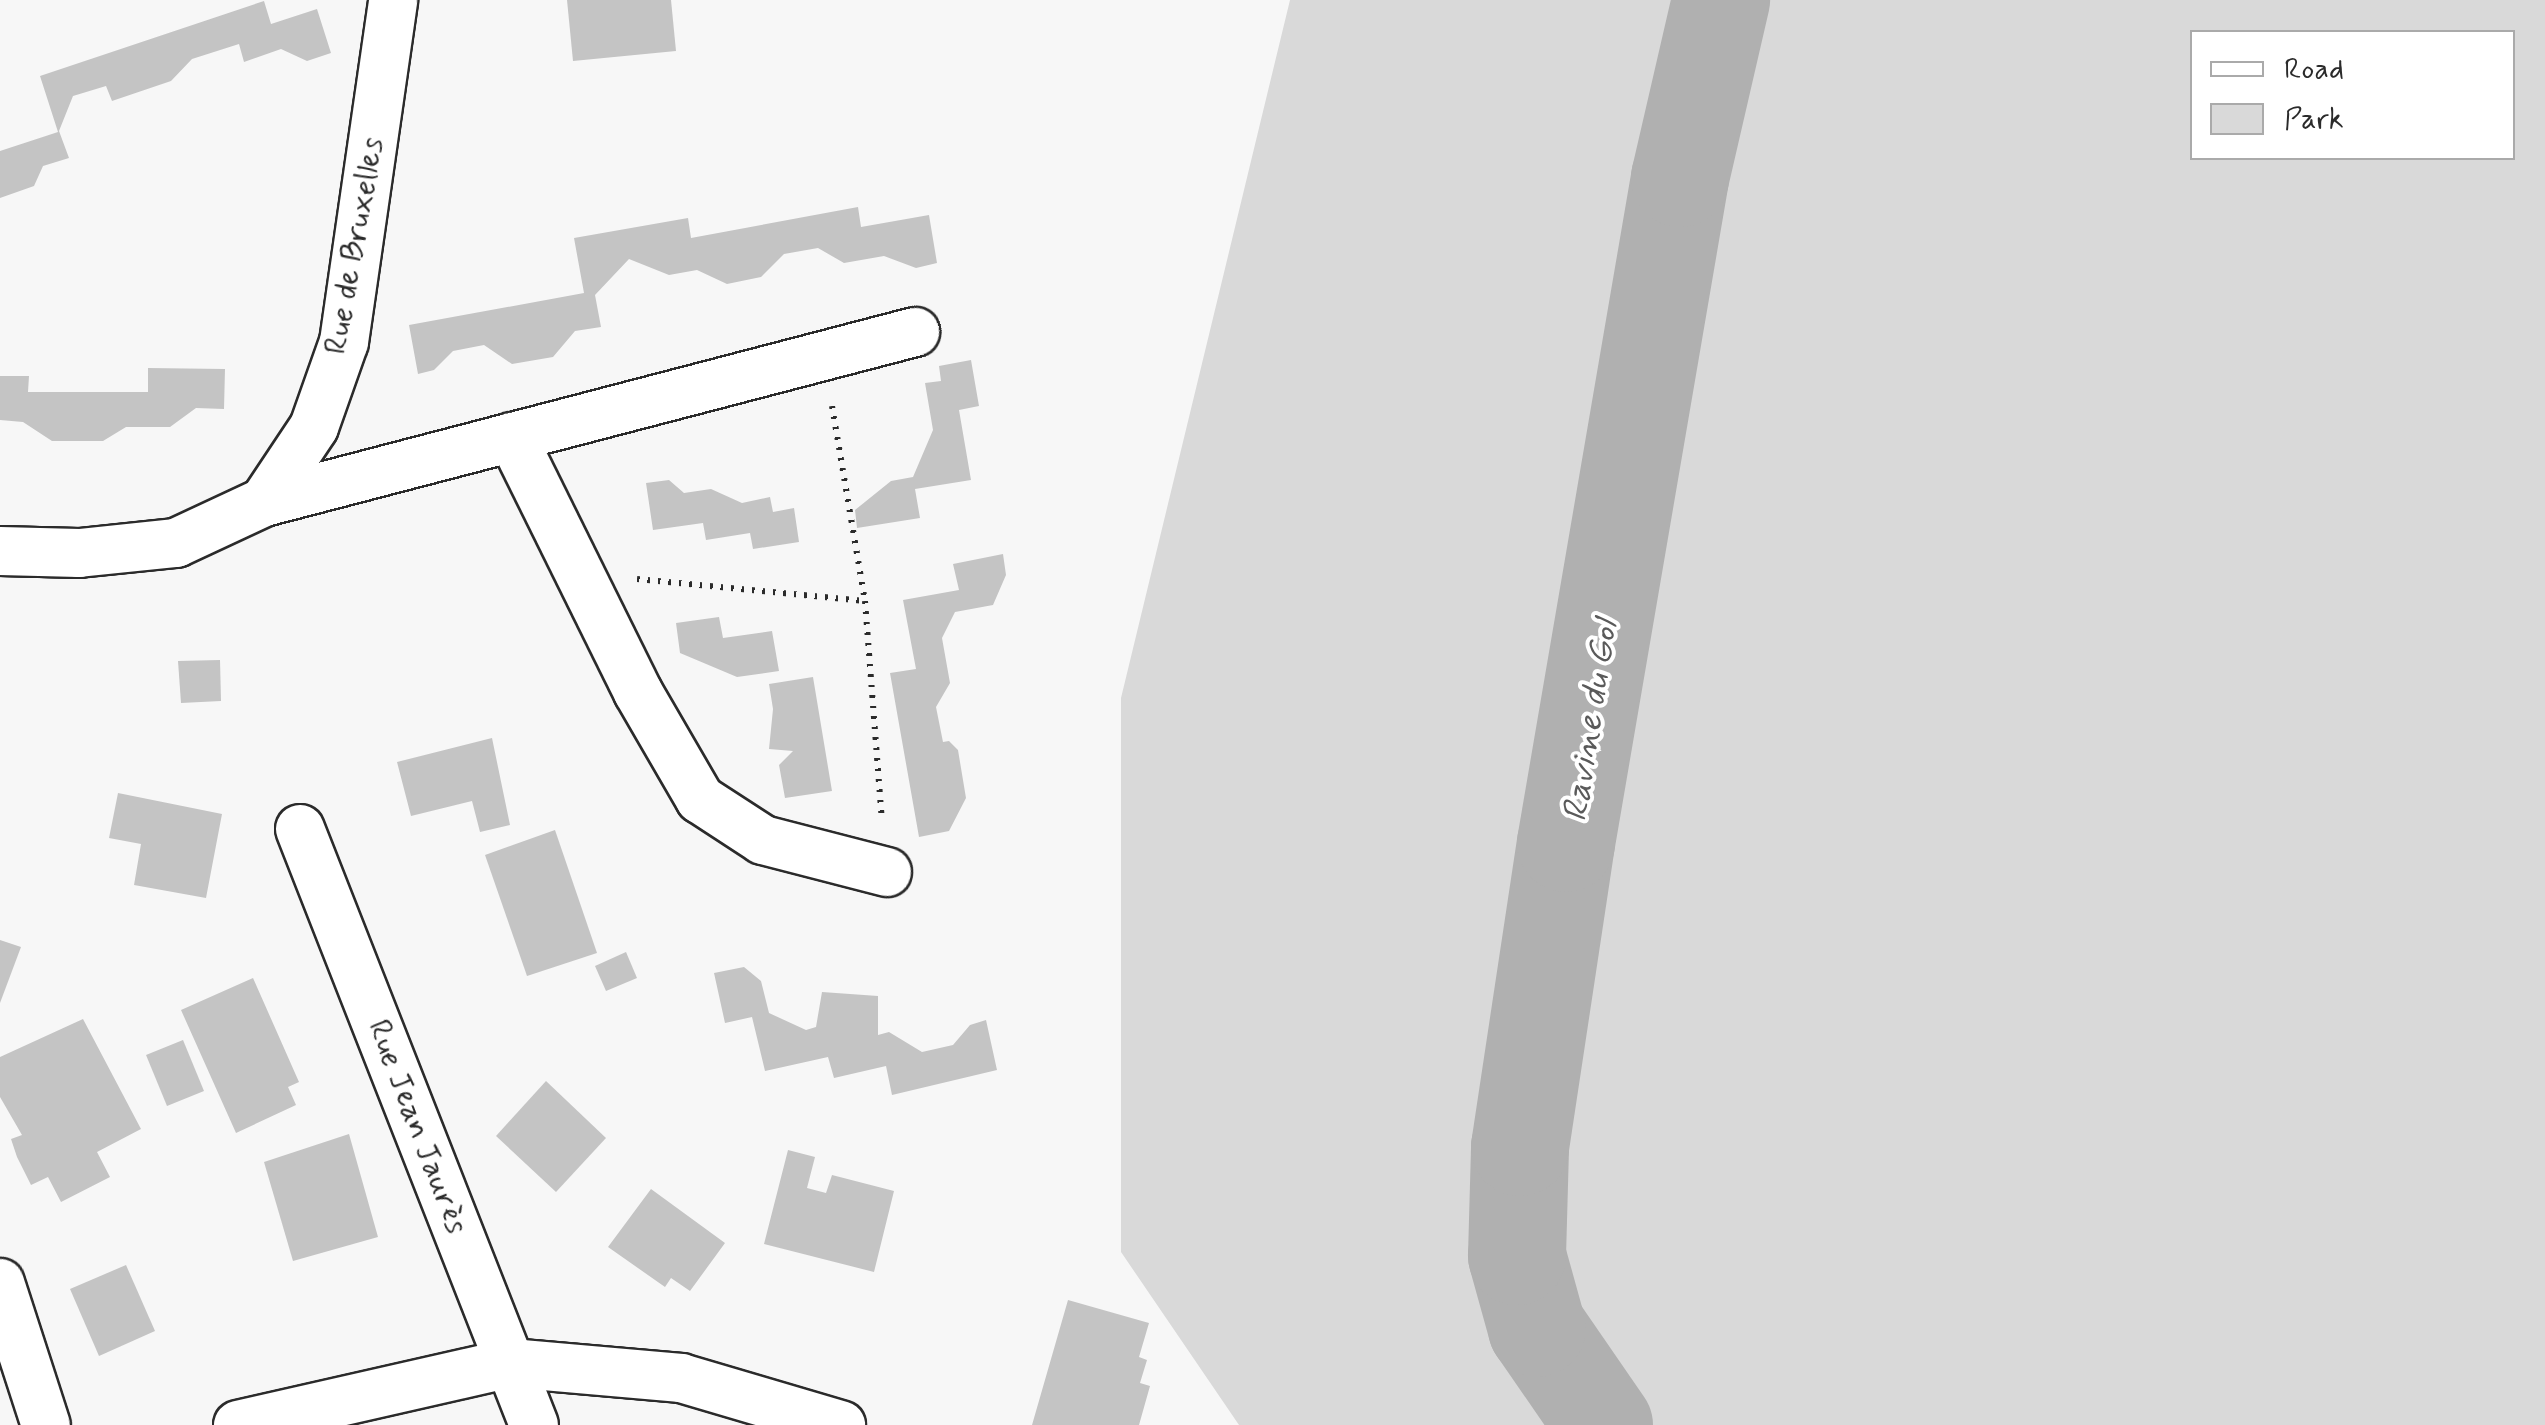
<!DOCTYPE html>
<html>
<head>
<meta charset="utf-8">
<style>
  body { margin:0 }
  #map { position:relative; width:2545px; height:1425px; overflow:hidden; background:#f7f7f7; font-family:Mynerve,sans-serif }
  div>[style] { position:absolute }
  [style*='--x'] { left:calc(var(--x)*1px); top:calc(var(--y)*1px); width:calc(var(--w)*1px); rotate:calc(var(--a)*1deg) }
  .green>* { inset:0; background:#d9d9d9 }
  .river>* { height:98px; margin:-49px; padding:0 49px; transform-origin:49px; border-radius:49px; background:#b0b0b0 }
  .building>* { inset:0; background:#c4c4c4 }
  .path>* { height:6px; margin-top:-3px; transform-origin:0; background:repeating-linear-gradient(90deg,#2b2b2b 0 2.5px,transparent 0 10.5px) }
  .roads { filter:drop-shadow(2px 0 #2b2b2b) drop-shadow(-2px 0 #2b2b2b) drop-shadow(0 2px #2b2b2b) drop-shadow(0 -2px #2b2b2b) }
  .minor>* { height:48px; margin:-24px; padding:0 24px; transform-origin:24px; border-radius:24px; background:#fff }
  span { translate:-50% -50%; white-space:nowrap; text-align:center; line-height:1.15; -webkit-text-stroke:8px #fff; paint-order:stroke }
  .street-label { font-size:32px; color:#2b2b2b }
  .water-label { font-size:35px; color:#5a5a5a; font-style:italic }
  .legend { position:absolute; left:2190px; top:30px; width:325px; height:130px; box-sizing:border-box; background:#fff; border:2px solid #aaa; margin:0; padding:12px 18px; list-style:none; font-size:30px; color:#2b2b2b }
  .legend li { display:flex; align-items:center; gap:20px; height:50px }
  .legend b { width:50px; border:2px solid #aaa }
</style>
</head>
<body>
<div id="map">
  <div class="green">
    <div style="clip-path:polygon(evenodd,1290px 0,2545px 0,2545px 1425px,1239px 1425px,1121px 1252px,1121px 698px,1290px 0,2512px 32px,2512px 158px,2192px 158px,2192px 32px,2512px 32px)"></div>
  </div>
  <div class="river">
    <div style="--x:1604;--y:1425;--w:118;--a:-124.6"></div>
    <div style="--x:1537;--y:1328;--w:75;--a:-105.5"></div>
    <div style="--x:1517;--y:1256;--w:109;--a:-88.4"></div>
    <div style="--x:1520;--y:1147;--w:307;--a:-81.4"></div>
    <div style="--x:1566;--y:843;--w:675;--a:-80.27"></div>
    <div style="--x:1680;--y:178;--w:183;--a:-77"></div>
  </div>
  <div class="building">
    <div style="clip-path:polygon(567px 0,671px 0,676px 51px,573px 61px)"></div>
    <div style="clip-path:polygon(264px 1px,271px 24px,317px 9px,331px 53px,307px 61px,281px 49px,244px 62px,239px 44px,192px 59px,171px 81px,112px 101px,106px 86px,73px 96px,59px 131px,69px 158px,43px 166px,34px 186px,0 198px,0 151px,58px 132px,40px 76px)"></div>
    <div style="clip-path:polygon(858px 207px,861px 227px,929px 215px,937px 263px,916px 268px,884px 256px,844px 263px,818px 248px,784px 254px,761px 277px,727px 284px,697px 270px,669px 275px,629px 259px,595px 295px,601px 327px,575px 331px,553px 357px,512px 364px,484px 345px,453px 351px,434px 370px,418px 374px,409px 325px,584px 293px,574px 238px,688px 218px,691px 238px)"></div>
    <div style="clip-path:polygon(971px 360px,979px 406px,959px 410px,971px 480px,915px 489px,920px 518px,857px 528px,855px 510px,891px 481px,913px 477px,933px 430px,925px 383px,941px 381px,939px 366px)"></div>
    <div style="clip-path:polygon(148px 368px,225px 369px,224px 409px,196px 408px,170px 427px,126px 427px,103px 441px,52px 441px,23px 422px,0 420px,0 376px,29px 376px,28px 392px,148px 392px)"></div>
    <div style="clip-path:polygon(669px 480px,684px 493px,711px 489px,742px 503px,770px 497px,773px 512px,794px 508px,799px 542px,753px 549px,750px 533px,706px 540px,703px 523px,653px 530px,646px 483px)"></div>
    <div style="clip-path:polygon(1003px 554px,1006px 575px,993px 605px,955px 612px,942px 638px,950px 683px,936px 707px,943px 742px,949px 741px,958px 750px,966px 798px,949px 831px,919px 837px,890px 673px,916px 669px,903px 600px,959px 590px,953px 564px)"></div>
    <div style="clip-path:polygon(719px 617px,723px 638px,772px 631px,779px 671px,737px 677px,680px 653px,676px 623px)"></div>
    <div style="clip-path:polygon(220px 660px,221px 701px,181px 703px,178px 661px)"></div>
    <div style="clip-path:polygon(813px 677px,832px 791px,785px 798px,779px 765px,793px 751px,769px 749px,773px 709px,769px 684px)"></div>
    <div style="clip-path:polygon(492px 738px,510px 825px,480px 832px,472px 801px,411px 816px,397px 762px)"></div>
    <div style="clip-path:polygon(118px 793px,222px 814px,206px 898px,134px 885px,141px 844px,109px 838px)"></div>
    <div style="clip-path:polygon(555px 830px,597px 953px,527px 976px,485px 855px)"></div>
    <div style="clip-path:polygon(0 940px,21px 947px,0 1003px)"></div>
    <div style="clip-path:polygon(626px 952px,637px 978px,606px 991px,595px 966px)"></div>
    <div style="clip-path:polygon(744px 967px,761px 981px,769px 1013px,806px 1030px,816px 1027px,822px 992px,878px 996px,878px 1035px,889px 1032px,922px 1052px,953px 1045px,970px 1025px,986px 1020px,997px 1070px,892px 1095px,886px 1066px,834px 1078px,828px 1057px,765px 1071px,752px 1017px,725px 1023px,714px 973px)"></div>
    <div style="clip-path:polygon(253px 978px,299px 1082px,288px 1087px,296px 1105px,236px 1133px,181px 1010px)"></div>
    <div style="clip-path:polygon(83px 1019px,141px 1129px,97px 1152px,110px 1177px,61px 1202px,48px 1177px,31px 1185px,17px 1157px,11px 1139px,22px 1135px,0 1097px,0 1057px)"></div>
    <div style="clip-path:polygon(183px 1040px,204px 1091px,167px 1106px,146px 1055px)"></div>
    <div style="clip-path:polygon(546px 1081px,606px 1138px,556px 1192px,496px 1136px)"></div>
    <div style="clip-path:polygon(349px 1134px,378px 1237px,293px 1261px,264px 1162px)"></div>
    <div style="clip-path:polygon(788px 1150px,815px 1157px,807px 1188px,826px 1193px,832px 1175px,894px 1191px,874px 1272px,764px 1244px)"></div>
    <div style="clip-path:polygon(651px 1189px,725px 1243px,690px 1291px,671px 1278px,665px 1287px,608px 1247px)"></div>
    <div style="clip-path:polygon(126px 1265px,155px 1331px,99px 1356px,70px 1289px)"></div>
    <div style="clip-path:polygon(1068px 1300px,1149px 1323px,1139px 1357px,1147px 1360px,1140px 1383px,1150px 1386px,1139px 1425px,1032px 1425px)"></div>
  </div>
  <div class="path">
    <div style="--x:832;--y:406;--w:198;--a:80.4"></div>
    <div style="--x:865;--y:601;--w:220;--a:85.6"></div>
    <div style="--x:637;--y:579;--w:229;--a:5.5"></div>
  </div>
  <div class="roads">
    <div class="minor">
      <div style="--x:512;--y:437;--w:284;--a:63.7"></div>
      <div style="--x:638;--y:692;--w:124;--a:59.9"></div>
      <div style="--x:700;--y:799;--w:75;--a:33.1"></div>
      <div style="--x:763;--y:840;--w:128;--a:14.5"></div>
      <div style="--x:264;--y:502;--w:673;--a:-14.64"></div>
      <div style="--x:0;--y:551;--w:79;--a:1.5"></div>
      <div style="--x:79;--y:553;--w:98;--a:-5.9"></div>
      <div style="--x:176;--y:543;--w:97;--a:-25"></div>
      <div style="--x:264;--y:502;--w:90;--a:-56.3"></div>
      <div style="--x:314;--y:427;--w:90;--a:-70.6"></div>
      <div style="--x:344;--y:342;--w:345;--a:-81.8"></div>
      <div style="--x:300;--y:829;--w:640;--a:68.56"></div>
      <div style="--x:0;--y:1283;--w:149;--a:72.1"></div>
      <div style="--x:238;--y:1425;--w:279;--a:-12.8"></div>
      <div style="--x:510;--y:1363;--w:172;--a:5"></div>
      <div style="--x:681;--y:1378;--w:167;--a:16.4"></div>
    </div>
  </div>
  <div class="street-label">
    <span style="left:355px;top:246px;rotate:-80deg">Rue de Bruxelles</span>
    <span style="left:417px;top:1127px;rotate:69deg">Rue Jean Jaurès</span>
  </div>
  <div class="water-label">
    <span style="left:1591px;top:721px;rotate:-81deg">Ravine du Gol</span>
  </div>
  <ul class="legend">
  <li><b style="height:12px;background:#fff"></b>Road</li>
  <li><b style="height:28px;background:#d9d9d9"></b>Park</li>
  </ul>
</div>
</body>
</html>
